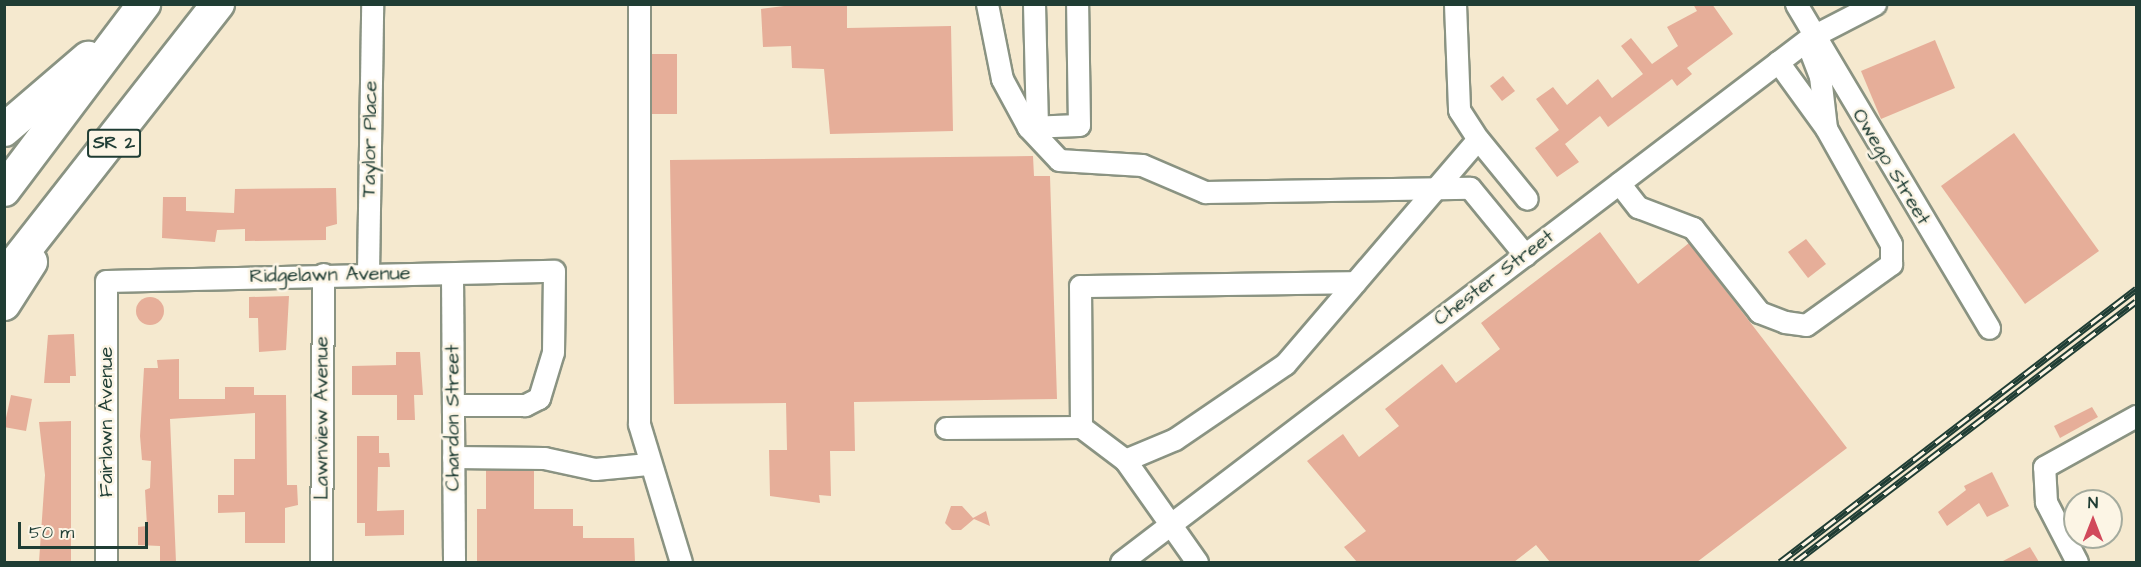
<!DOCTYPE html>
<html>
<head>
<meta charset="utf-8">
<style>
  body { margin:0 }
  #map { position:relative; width:2141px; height:567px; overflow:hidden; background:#f5e9cf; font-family:"Architects Daughter",sans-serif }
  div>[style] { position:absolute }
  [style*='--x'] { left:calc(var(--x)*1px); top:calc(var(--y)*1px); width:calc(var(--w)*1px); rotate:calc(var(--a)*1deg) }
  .building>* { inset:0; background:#e6ae99 }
  .round { border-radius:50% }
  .roads { filter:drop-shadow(2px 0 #8a9382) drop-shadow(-2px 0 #8a9382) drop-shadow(0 2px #8a9382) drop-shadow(0 -2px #8a9382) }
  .minor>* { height:21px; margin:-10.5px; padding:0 10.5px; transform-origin:10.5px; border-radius:10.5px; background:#fff }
  .highway>* { height:32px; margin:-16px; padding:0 16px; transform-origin:16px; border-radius:16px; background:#fff }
  .rail>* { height:7px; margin-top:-3.5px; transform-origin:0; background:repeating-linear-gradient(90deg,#fcf5e5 0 14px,#1f3d34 0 28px); box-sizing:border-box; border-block:2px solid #1f3d34 }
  span { translate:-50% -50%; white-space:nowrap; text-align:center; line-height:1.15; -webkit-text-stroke:5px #fcf5e5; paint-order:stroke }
  .shield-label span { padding:2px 4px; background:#fcf5e5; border:2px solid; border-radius:4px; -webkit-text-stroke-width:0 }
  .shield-label { font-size:18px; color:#1f3d34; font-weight:700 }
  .street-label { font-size:20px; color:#1f3d34 }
  .frame { position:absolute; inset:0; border:6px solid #1f3d34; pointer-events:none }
  .north { position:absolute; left:2063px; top:489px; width:60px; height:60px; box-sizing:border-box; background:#fcf5e5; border:2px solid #a4ab9e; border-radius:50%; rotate:0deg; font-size:16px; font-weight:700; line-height:24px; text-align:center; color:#1f3d34 }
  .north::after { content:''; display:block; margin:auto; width:21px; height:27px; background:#d1495b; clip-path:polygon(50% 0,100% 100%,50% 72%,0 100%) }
  .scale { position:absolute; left:18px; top:522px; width:130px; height:27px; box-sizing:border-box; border:3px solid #1f3d34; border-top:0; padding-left:8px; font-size:18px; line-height:21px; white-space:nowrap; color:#1f3d34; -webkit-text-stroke:4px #fcf5e5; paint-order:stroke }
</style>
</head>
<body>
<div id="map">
  <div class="building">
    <div style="clip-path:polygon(800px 4px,847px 4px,847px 28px,951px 26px,953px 131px,830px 134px,824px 69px,792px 68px,791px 46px,763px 47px,761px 9px)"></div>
    <div style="clip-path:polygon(1693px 4px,1712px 4px,1733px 34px,1687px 68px,1692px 74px,1677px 86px,1672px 79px,1608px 127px,1600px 116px,1565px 144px,1579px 162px,1557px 177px,1535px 148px,1559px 130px,1536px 99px,1553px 87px,1567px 105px,1598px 79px,1612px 98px,1643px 74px,1621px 46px,1631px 38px,1652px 64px,1678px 46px,1667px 27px,1697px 11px)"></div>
    <div style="clip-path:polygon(1935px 40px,1955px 88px,1881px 119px,1861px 71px)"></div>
    <div style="clip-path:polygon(652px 54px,677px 54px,677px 114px,652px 114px)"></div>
    <div style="clip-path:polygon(1503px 76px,1515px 91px,1502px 101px,1490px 86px)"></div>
    <div style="clip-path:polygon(2014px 133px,2099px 251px,2025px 304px,1941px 186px)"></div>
    <div style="clip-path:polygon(1033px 156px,1034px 176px,1050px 176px,1057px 399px,854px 402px,855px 451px,830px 451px,831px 496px,819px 495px,820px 503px,770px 496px,769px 450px,787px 450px,786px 403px,674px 404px,670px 160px)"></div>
    <div style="clip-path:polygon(336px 188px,337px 224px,326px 227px,326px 240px,245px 241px,245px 229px,217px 230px,215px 242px,162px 238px,163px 197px,186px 197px,186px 211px,234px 213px,235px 189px)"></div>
    <div style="clip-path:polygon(1600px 232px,1638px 284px,1689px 243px,1847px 448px,1697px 562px,1550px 562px,1536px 545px,1514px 562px,1357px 562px,1344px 547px,1366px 531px,1307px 461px,1343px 434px,1359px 457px,1399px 426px,1385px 409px,1442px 364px,1456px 383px,1500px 349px,1481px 323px)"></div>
    <div style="clip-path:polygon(1806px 239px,1826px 264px,1808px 278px,1788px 252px)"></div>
    <div style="clip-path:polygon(289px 296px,286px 350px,259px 352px,258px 318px,249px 318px,249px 297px)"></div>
    <div class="round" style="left:136px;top:297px;width:28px;height:28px"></div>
    <div style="clip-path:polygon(74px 334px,76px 376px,70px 376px,70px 383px,44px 383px,48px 335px)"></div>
    <div style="clip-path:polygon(396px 352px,420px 352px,423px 395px,414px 395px,415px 420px,397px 420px,397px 395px,352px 395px,352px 366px,396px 365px)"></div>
    <div style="clip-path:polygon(179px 359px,179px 399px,225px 399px,225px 387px,254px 387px,254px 395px,286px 395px,287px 485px,297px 485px,298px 505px,285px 508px,285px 543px,245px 543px,245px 512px,218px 513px,218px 495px,234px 495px,234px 459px,255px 459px,255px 413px,170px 419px,176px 562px,160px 562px,160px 546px,138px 545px,138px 527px,147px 526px,145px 490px,150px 488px,151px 461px,142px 460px,140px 436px,144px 368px,158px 368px,157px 360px)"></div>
    <div style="clip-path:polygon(11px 395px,32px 399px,26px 431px,4px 427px)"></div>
    <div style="clip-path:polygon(2092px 407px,2098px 417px,2060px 438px,2054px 426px)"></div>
    <div style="clip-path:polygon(71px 421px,71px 562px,39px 562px,45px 475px,39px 422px)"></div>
    <div style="clip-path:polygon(357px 436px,379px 436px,379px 453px,389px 453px,390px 467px,378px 467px,377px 511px,404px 510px,404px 535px,365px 536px,365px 523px,357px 523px)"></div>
    <div style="clip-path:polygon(486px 470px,534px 471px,534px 509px,573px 509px,573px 526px,583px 526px,583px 538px,634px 538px,635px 562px,477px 562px,477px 509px,486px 509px)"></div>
    <div style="clip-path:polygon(1992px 472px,2009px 506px,1987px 517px,1979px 503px,1947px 526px,1938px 512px,1966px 490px,1964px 486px)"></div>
    <div style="clip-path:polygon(951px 506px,962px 506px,973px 518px,986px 511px,990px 526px,974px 519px,961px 530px,952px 530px,945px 523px)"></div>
    <div style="clip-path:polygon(2030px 547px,2039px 562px,2001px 562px)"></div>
  </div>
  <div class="roads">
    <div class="minor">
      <div style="--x:639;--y:4;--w:420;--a:90"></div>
      <div style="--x:639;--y:424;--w:144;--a:73.1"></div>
      <div style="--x:987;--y:4;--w:76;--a:78.7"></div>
      <div style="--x:1002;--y:79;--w:55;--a:61.6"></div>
      <div style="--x:1028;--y:127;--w:45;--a:46.8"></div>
      <div style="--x:1059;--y:160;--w:83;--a:3.4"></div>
      <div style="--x:1142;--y:165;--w:69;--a:23.2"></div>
      <div style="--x:1205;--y:192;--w:265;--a:-0.9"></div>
      <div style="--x:1470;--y:188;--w:87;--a:50.6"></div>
      <div style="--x:1034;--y:4;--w:123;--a:88.6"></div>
      <div style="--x:1455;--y:4;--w:106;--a:87.8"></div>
      <div style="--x:1459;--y:110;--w:35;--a:57"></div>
      <div style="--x:1796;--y:4;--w:377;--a:59.2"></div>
      <div style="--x:1811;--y:53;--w:25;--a:69"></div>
      <div style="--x:1820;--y:76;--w:52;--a:83.4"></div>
      <div style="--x:1028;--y:127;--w:51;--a:-2.2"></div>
      <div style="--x:1079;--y:125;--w:121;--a:-90.9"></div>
      <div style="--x:1619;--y:183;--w:31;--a:52"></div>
      <div style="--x:1638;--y:207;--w:59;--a:20.9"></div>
      <div style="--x:1693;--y:228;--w:107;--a:51.8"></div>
      <div style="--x:1759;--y:312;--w:28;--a:21"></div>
      <div style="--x:1785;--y:322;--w:21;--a:8"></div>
      <div style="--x:1806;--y:325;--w:105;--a:-35.7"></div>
      <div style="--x:1891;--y:264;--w:20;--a:-90"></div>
      <div style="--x:1891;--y:244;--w:133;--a:-119.3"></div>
      <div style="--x:1826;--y:128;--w:82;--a:-126"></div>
      <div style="--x:368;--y:273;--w:269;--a:-89.1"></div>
      <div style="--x:452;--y:274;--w:288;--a:89.6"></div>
      <div style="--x:946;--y:428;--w:135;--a:-0.4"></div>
      <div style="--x:453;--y:457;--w:91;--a:0.6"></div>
      <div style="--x:544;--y:458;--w:52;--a:12.2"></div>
      <div style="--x:595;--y:469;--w:53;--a:-5.4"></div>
      <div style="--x:1125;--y:460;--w:54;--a:-22.8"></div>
      <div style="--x:1175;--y:439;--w:133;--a:-34.3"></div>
      <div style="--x:1285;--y:364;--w:296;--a:-49.4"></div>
      <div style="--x:1478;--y:139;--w:77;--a:50.8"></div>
      <div style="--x:106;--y:562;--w:281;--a:-90"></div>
      <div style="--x:106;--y:281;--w:448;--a:-1.3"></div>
      <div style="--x:554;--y:271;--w:81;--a:90.7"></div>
      <div style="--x:553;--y:352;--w:48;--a:106.9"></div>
      <div style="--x:539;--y:398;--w:16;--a:153"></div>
      <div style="--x:525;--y:405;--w:71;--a:180"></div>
      <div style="--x:321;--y:562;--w:288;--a:-89.6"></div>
      <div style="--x:1121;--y:562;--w:867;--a:-37.27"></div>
      <div style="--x:1811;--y:37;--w:72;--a:-27.3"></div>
      <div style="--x:1197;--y:562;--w:125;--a:-125.2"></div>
      <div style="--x:1125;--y:460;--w:55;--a:-143.1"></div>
      <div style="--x:1081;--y:427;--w:141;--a:-90.4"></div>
      <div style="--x:1080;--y:286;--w:275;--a:-0.8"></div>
      <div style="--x:2077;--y:562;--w:68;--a:-117.3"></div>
      <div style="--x:2046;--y:502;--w:35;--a:-93"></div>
      <div style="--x:2044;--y:467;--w:105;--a:-29"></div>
    </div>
    <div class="highway">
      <div style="--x:4;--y:130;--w:111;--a:-40.6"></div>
      <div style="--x:4;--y:190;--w:233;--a:-53"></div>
      <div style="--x:4;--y:277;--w:347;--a:-51.9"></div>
      <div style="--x:4;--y:304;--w:50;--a:-57.3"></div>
    </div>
  </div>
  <div class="rail">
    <div style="--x:1780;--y:562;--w:449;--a:-37.5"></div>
    <div style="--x:1795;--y:562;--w:429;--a:-37.4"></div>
  </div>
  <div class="shield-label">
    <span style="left:114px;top:143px">SR 2</span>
  </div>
  <div class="street-label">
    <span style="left:370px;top:139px;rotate:-89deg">Taylor Place</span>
    <span style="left:1891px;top:167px;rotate:59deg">Owego Street</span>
    <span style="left:330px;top:275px;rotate:-1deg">Ridgelawn Avenue</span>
    <span style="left:1494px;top:278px;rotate:-37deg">Chester Street</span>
    <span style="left:322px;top:418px;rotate:-90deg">Lawnview Avenue</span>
    <span style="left:453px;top:418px;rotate:-90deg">Chardon Street</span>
    <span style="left:106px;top:422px;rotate:-90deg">Fairlawn Avenue</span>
  </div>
  <div class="frame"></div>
  <div class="north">N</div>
  <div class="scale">50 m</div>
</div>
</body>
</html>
